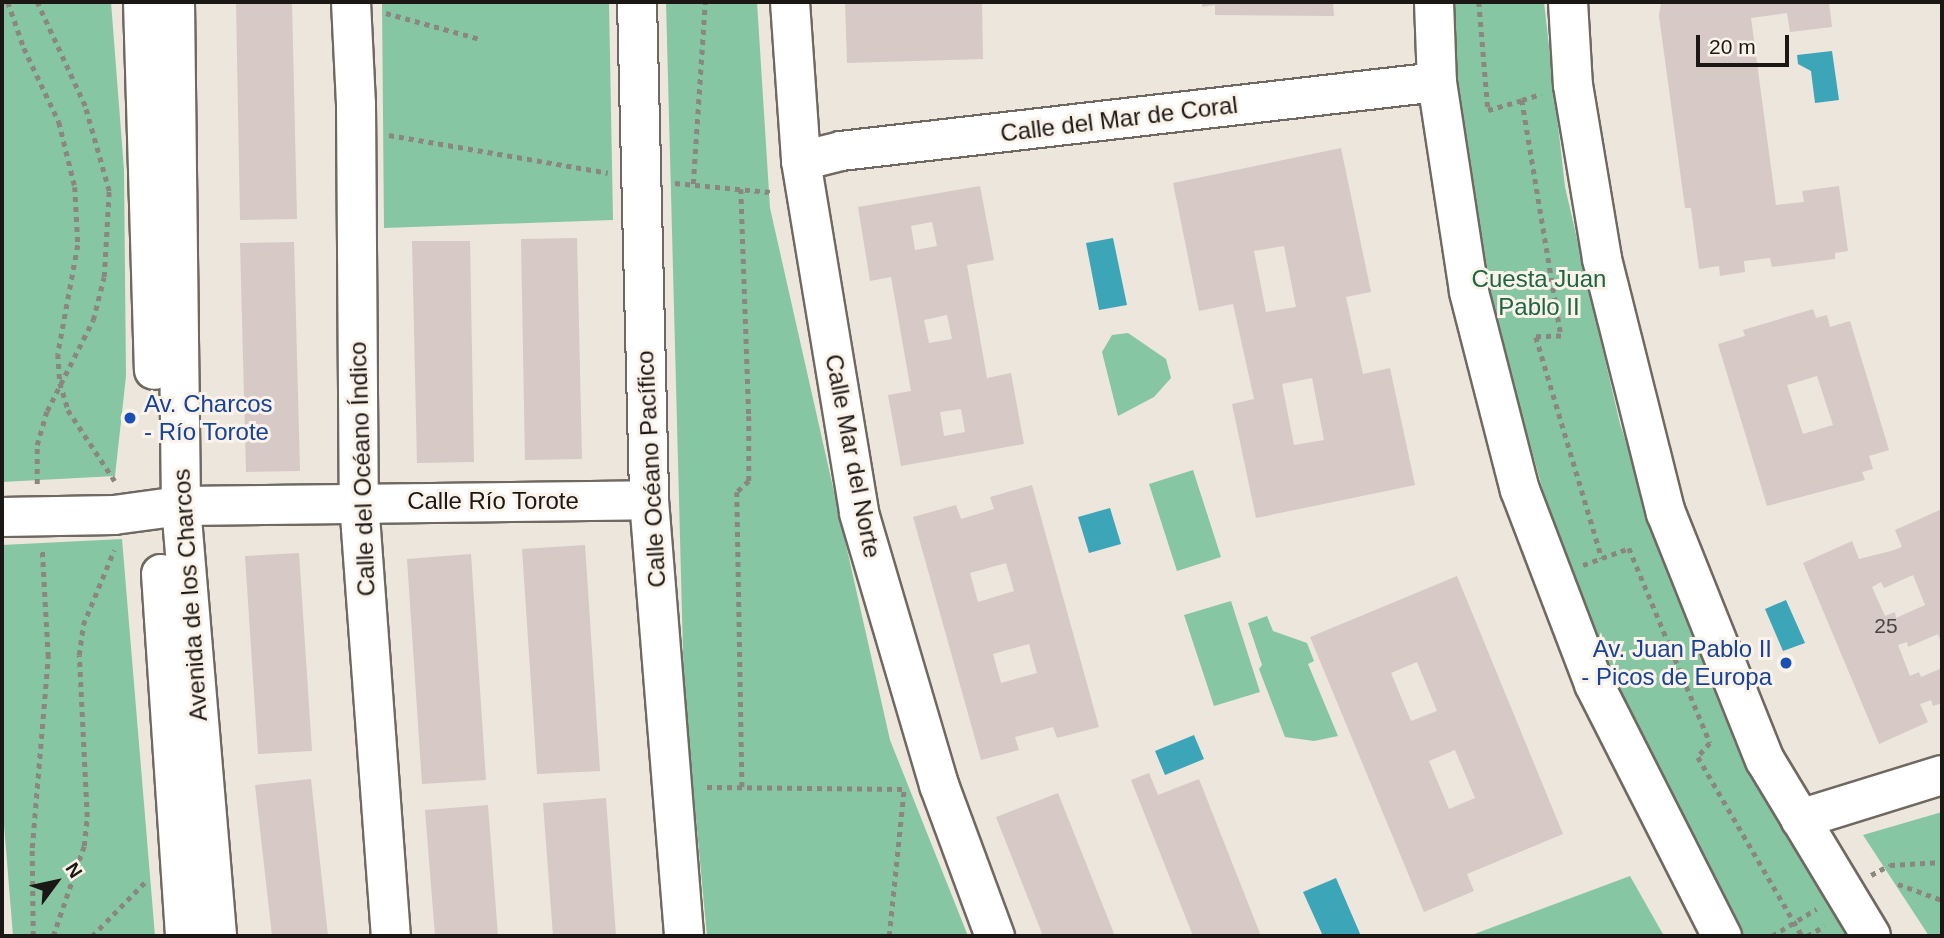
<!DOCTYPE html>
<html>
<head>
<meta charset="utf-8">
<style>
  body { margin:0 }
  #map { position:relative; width:1944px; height:938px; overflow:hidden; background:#ede6dc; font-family:Helvetica,sans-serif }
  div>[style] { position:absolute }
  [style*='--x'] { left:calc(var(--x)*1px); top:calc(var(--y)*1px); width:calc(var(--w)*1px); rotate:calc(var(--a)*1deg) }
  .green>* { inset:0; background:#86c6a3 }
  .water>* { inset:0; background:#3da5b8 }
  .building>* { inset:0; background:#d7c9c6 }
  .path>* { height:4.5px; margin-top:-2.25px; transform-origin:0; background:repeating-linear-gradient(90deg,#8b8680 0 5px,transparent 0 10px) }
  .roads { filter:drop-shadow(2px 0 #706961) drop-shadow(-2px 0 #706961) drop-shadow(0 2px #706961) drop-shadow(0 -2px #706961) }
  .minor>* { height:38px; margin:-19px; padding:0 19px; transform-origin:19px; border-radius:19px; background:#fff }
  .dots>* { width:19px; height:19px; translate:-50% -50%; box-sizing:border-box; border:4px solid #fbf3e9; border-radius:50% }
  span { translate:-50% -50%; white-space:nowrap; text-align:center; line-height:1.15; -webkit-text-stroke:6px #fbf3e9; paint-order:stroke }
  .number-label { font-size:21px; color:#494440 }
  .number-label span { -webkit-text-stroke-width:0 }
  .street-label { font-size:24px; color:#1a1714 }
  .park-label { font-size:24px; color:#1b6645 }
  .transit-label { font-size:24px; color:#164399 }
  .left { translate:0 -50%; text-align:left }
  .right { translate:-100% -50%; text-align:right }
  .frame { position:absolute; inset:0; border:4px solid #1a1714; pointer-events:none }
  .north { position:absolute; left:21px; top:847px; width:70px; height:70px; -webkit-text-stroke:5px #fbf3e9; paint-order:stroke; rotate:57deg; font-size:19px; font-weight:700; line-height:28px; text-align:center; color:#1a1714 }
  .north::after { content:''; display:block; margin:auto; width:24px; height:32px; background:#1a1714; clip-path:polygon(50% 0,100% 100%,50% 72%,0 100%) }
  .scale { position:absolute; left:1696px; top:35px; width:93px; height:32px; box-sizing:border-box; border:4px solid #1a1714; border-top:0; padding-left:9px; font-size:21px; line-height:24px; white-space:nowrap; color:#1a1714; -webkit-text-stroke:5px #fbf3e9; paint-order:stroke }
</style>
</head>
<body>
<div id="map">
  <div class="green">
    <div style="clip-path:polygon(2px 2px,111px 2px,124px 170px,126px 376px,115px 476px,2px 482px)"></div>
    <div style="clip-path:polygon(382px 2px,609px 2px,613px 220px,384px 228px)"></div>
    <div style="clip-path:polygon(666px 2px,757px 2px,770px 208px,890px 740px,968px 936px,707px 936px,684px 691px)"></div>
    <div style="clip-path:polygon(1452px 2px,1544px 2px,1565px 187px,1620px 424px,1690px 630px,1766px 793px,1847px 936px,1736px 936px,1649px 768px,1563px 562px,1491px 305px,1457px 90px)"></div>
    <div style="clip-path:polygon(1128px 333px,1166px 359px,1171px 378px,1154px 397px,1118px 416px,1102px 352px,1112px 335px)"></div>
    <div style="clip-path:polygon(1193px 470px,1221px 557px,1177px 571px,1149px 484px)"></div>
    <div style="clip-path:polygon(122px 539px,155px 936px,13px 936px,2px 800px,2px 545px)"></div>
    <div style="clip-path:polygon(1231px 601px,1260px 692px,1214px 706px,1184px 615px)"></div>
    <div style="clip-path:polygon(1267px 616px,1273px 631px,1307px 643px,1314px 661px,1308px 664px,1338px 736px,1314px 741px,1285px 737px,1259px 669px,1262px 665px,1248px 623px)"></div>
    <div style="clip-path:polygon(1942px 812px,1942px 936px,1929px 936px,1863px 835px)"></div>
    <div style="clip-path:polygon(1630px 876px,1664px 936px,1469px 936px)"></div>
  </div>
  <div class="water">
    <div style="clip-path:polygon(1832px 51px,1839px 100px,1815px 103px,1811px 71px,1798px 64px,1797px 55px)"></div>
    <div style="clip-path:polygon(1113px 238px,1127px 305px,1099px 310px,1086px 243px)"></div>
    <div style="clip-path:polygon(1110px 508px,1121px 544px,1089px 553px,1078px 517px)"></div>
    <div style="clip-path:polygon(1786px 600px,1805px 643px,1783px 651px,1765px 609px)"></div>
    <div style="clip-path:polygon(1194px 735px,1204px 759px,1165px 775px,1155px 751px)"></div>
    <div style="clip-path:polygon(1336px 878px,1361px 936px,1323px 936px,1303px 892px)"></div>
  </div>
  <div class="building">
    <div style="clip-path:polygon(236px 2px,292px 2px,297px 219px,240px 220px)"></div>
    <div style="clip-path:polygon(845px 2px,982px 2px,983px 59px,847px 63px)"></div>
    <div style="clip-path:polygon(1202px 2px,1333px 2px,1334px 16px,1215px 15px,1215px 5px,1202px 7px)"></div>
    <div style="clip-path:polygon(1661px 2px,1829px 2px,1832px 27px,1790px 32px,1787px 13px,1751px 18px,1776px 205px,1804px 202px,1802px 191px,1839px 186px,1848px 251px,1835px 253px,1835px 259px,1772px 267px,1770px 258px,1744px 261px,1745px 272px,1720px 276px,1719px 266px,1699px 269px,1691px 208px,1685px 208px,1659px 16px)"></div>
    <div style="clip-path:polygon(evenodd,1341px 148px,1371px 292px,1346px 297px,1363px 374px,1390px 368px,1415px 485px,1256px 518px,1232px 404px,1254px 399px,1233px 304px,1199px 311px,1173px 183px,1341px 148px,1284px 246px,1296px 307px,1266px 312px,1254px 251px,1284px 246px,1341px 148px,1312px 378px,1324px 440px,1294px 445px,1282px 384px,1312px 378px)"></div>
    <div style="clip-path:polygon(evenodd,980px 186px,994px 260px,967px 265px,987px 378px,1011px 373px,1024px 444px,901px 466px,888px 395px,911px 391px,891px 277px,870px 281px,858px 207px,980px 186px,932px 222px,937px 246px,915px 250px,911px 226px,932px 222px,980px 186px,947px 315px,952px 339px,929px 343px,924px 320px,947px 315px,980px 186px,961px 409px,965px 432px,944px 436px,940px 412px,961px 409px)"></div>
    <div style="clip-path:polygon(577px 238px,582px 459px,525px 460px,521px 239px)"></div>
    <div style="clip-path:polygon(412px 241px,470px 241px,474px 462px,417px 463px)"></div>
    <div style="clip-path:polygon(294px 242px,300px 471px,246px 472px,240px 243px)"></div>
    <div style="clip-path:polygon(evenodd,1813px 309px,1816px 318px,1827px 315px,1830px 327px,1850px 321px,1889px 450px,1869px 456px,1873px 469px,1862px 472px,1865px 480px,1767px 506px,1718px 344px,1745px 336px,1743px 330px,1813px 309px,1817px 376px,1833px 425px,1803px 434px,1787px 385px,1817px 376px)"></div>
    <div style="clip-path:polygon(evenodd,1032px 485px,1099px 727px,1057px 738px,1053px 727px,1015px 737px,1019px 750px,981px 760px,913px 517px,956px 505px,961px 519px,994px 509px,990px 497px,1032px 485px,1006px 563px,1014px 591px,978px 602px,970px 573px,1006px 563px,1032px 485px,1029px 644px,1037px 673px,1001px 683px,993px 654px,1029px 644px)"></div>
    <div style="clip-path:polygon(evenodd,1942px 509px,1942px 645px,1938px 634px,1908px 647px,1907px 642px,1898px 645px,1910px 676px,1919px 672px,1921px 677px,1942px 668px,1942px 703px,1933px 706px,1931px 700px,1920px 704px,1928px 722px,1879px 744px,1803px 563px,1852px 541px,1859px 559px,1891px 551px,1902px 547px,1895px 530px,1942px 509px,1913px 575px,1925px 605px,1896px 618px,1895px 612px,1885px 616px,1872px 587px,1881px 582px,1884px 588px,1913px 575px)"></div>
    <div style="clip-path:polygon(585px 545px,600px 771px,537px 774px,522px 549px)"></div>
    <div style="clip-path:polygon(299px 553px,312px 751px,258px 754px,245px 556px)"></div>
    <div style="clip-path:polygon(471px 554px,486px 780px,422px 784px,407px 559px)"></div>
    <div style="clip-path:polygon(evenodd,1457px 576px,1563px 834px,1467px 874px,1474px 891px,1424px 912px,1310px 637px,1457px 576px,1417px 662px,1437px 711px,1411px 721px,1391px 673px,1417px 662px,1457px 576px,1455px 750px,1475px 798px,1449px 809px,1429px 761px,1455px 750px)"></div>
    <div style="clip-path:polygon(1149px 773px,1158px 795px,1199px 779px,1261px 936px,1193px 936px,1131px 780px)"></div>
    <div style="clip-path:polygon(311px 779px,328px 936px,272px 936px,255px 785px)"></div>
    <div style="clip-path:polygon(1058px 793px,1115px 936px,1043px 936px,996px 817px)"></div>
    <div style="clip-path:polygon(606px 798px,616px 936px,553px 936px,543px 803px)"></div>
    <div style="clip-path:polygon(488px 805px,498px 936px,435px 936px,425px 810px)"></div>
  </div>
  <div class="path">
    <div style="--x:8;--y:2;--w:49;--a:70.8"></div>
    <div style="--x:24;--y:48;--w:82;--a:64.7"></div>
    <div style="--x:59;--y:122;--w:67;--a:76.2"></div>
    <div style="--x:75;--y:187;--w:58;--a:87"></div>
    <div style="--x:78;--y:245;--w:111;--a:100.4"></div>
    <div style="--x:58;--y:354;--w:29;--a:86"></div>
    <div style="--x:60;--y:383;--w:28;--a:73"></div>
    <div style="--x:68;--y:410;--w:85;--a:56.5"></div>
    <div style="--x:1479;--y:2;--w:108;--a:85.2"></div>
    <div style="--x:1488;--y:110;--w:35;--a:-16"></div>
    <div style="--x:1522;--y:100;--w:239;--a:80.6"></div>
    <div style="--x:1561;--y:336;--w:25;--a:178"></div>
    <div style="--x:1536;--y:337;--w:231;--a:73.4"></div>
    <div style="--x:1602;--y:558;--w:29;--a:-20"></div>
    <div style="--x:1629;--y:548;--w:211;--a:67.4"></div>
    <div style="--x:1710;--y:743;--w:18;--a:131"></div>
    <div style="--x:1698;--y:757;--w:207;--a:59.8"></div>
    <div style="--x:386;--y:13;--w:98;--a:15.5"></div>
    <div style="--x:1522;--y:100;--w:20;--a:-18"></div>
    <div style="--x:389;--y:135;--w:222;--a:9.8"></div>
    <div style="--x:675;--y:183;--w:96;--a:5.4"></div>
    <div style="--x:693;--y:184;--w:182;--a:-86.2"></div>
    <div style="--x:741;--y:189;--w:227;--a:88"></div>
    <div style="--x:749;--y:416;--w:65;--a:90"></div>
    <div style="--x:749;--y:481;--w:16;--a:137"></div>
    <div style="--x:737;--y:492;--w:295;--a:89"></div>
    <div style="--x:37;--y:484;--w:39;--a:-90"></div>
    <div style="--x:37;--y:445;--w:35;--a:-74"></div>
    <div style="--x:47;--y:411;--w:102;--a:-63.2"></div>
    <div style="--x:93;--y:320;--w:44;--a:-75.7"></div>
    <div style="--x:104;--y:277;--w:86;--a:-86.7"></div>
    <div style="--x:109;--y:191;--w:88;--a:-105.8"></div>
    <div style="--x:85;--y:106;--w:115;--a:-114.8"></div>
    <div style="--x:1583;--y:565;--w:20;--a:-20"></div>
    <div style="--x:707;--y:787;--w:195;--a:0.6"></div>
    <div style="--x:1871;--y:875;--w:21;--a:-28"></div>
    <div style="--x:1890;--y:865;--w:52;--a:-3.3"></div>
    <div style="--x:1898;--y:884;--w:47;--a:20"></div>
    <div style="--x:33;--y:936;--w:88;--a:-90.7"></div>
    <div style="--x:32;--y:848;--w:192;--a:-85.2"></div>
    <div style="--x:48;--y:657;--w:109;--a:-93.2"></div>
    <div style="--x:53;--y:936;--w:95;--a:-71"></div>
    <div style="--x:84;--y:846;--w:29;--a:-84"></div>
    <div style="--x:87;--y:817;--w:162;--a:-92.8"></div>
    <div style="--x:79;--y:655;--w:30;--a:-82"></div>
    <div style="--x:83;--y:625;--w:81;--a:-67.5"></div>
    <div style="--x:92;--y:936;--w:78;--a:-45.5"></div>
    <div style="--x:889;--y:936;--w:148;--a:-84.2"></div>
    <div style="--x:1772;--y:936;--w:52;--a:-31.5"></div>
    <div style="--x:1807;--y:936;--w:20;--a:-30"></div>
  </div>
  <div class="roads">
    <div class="minor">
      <div style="--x:143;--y:2;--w:368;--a:88.3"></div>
      <div style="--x:175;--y:2;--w:504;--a:89.32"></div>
      <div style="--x:181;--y:506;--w:432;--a:85.2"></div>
      <div style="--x:351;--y:2;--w:102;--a:87.2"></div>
      <div style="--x:356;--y:104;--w:398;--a:89.6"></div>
      <div style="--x:359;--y:502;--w:435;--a:85.8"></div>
      <div style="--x:637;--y:2;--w:498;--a:88.6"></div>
      <div style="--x:649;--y:500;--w:437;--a:85.4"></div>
      <div style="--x:790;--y:2;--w:159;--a:86"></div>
      <div style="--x:801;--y:161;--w:357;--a:80.6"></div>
      <div style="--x:859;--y:513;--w:284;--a:73.6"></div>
      <div style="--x:939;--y:785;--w:161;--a:69.7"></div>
      <div style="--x:1434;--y:2;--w:80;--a:87.9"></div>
      <div style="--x:1437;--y:82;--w:212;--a:81.3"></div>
      <div style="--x:1469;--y:292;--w:204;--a:75.6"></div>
      <div style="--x:1520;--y:490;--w:208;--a:69.1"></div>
      <div style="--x:1594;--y:684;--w:283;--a:63.1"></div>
      <div style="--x:1568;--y:2;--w:83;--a:86.6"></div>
      <div style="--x:1573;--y:85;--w:176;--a:80.5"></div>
      <div style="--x:1602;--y:259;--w:262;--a:75.9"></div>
      <div style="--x:1666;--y:513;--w:266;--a:68.2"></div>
      <div style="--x:1765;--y:760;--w:205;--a:58.9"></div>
      <div style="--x:801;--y:161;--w:41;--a:-14"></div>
      <div style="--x:841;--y:151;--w:600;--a:-6.6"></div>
      <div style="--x:2;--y:517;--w:112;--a:-1"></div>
      <div style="--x:114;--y:515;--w:68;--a:-7.7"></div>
      <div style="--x:181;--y:506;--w:468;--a:-0.7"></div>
      <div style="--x:161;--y:574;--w:363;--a:86.2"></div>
      <div style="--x:1800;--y:819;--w:149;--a:-17.2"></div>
    </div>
  </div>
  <div class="dots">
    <div style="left:130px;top:418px;background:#1a4fb4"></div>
    <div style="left:1786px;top:663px;background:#1a4fb4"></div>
  </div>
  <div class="number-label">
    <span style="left:1886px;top:626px">25</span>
  </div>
  <div class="street-label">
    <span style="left:1119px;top:119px;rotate:-7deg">Calle del Mar de Coral</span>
    <span style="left:853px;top:456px;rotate:79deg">Calle Mar del Norte</span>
    <span style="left:362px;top:469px;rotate:-92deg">Calle del Océano Índico</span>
    <span style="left:651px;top:469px;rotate:-93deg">Calle Océano Pacífico</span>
    <span style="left:493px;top:501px">Calle Río Torote</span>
    <span style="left:190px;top:595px;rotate:-94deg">Avenida de los Charcos</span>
  </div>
  <div class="park-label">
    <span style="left:1539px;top:293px">Cuesta Juan<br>Pablo II</span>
  </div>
  <div class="transit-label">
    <span class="left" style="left:144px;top:418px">Av. Charcos<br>- Río Torote</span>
    <span class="right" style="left:1772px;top:663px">Av. Juan Pablo II<br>- Picos de Europa</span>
  </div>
  <div class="frame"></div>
  <div class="north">N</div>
  <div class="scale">20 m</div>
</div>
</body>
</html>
